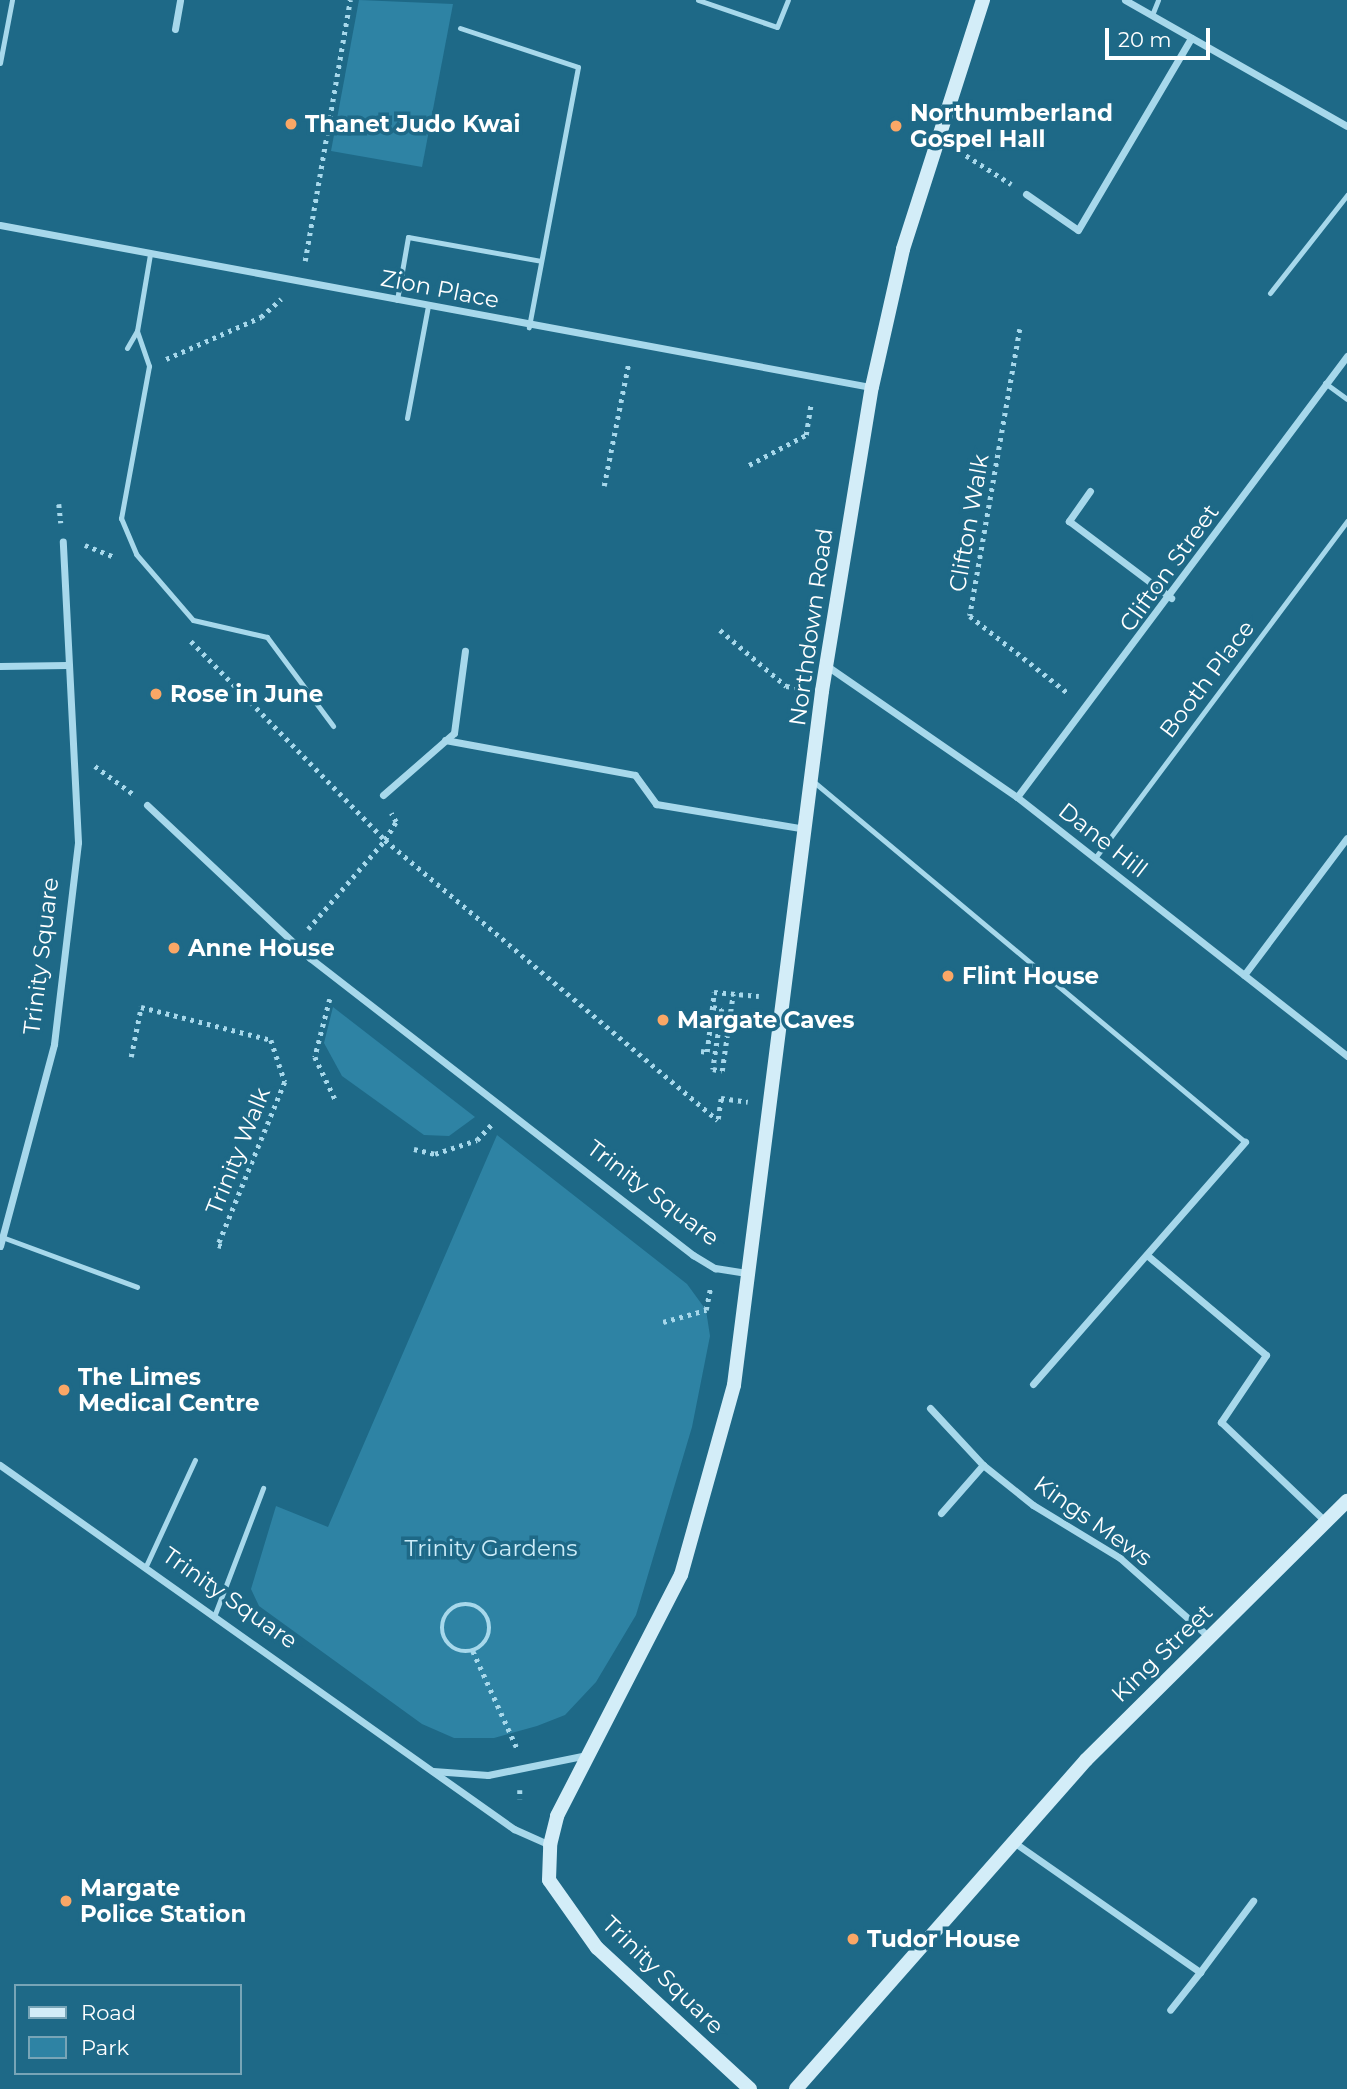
<!DOCTYPE html>
<html>
<head>
<meta charset="utf-8">
<style>
  body { margin:0 }
  #map { position:relative; width:1347px; height:2089px; overflow:hidden; background:#1e6987; font-family:Montserrat,sans-serif }
  div>[style] { position:absolute }
  [style*='--x'] { left:calc(var(--x)*1px); top:calc(var(--y)*1px); width:calc(var(--w)*1px); rotate:calc(var(--a)*1deg) }
  .green>* { inset:0; background:#2e83a4 }
  .path>* { height:4.5px; margin-top:-2.25px; transform-origin:0; background:repeating-linear-gradient(90deg,#a7d8eb 0 3.5px,transparent 0 8.5px) }
  .path>.ring { margin:-2.25px; padding:0; box-sizing:content-box; background:none; border:4.5px solid #a7d8eb; border-radius:50% }
  .lane>* { height:5px; margin:-2.5px; padding:0 2.5px; transform-origin:2.5px; border-radius:2.5px; background:#a7d8eb }
  .street>* { height:7px; margin:-3.5px; padding:0 3.5px; transform-origin:3.5px; border-radius:3.5px; background:#a7d8eb }
  .secondary>* { height:14px; margin:-7px; padding:0 7px; transform-origin:7px; border-radius:7px; background:#d3edf8 }
  .dots>* { width:19px; height:19px; translate:-50% -50%; box-sizing:border-box; border:4px solid #1e6987; border-radius:50% }
  span { translate:-50% -50%; white-space:nowrap; text-align:center; line-height:1.15; -webkit-text-stroke:7px #1e6987; paint-order:stroke }
  .poi-label { font-size:23px; color:#fff; font-weight:700 }
  .left { translate:0 -50%; text-align:left }
  .street-label { font-size:23px; color:#fff }
  .park-label { font-size:23px; color:#ccecf8 }
  .legend { position:absolute; left:14px; top:1984px; width:228px; height:91px; box-sizing:border-box; background:#1e6987; border:2px solid #78a5b7; margin:0; padding:9px 12px; list-style:none; font-size:21px; color:#fff }
  .legend li { display:flex; align-items:center; gap:14px; height:35px }
  .legend b { width:35px; border:2px solid #78a5b7 }
  .scale { position:absolute; left:1105px; top:28px; width:105px; height:32px; box-sizing:border-box; border:4px solid #fff; border-top:0; padding-left:9px; font-size:21px; line-height:24px; white-space:nowrap; color:#fff; -webkit-text-stroke:5px #1e6987; paint-order:stroke }
</style>
</head>
<body>
<div id="map">
  <div class="green">
    <div style="clip-path:polygon(359px 0,453px 4px,422px 167px,331px 151px)"></div>
    <div style="clip-path:polygon(333px 1007px,475px 1117px,449px 1136px,424px 1135px,342px 1076px,324px 1043px)"></div>
    <div style="clip-path:polygon(497px 1135px,687px 1284px,706px 1310px,710px 1336px,692px 1427px,636px 1615px,596px 1682px,565px 1715px,537px 1726px,494px 1738px,454px 1738px,422px 1724px,259px 1606px,251px 1589px,276px 1506px,328px 1527px)"></div>
  </div>
  <div class="path">
    <div style="--x:959;--y:151;--w:62;--a:32.4"></div>
    <div style="--x:305;--y:261;--w:265;--a:-80.2"></div>
    <div style="--x:1020;--y:329;--w:291;--a:99.9"></div>
    <div style="--x:970;--y:616;--w:125;--a:38.2"></div>
    <div style="--x:166;--y:359;--w:104;--a:-23.9"></div>
    <div style="--x:261;--y:317;--w:27;--a:-42"></div>
    <div style="--x:749;--y:465;--w:64;--a:-27.8"></div>
    <div style="--x:806;--y:435;--w:30;--a:-81"></div>
    <div style="--x:604;--y:486;--w:127;--a:-78.7"></div>
    <div style="--x:59;--y:504;--w:19;--a:84"></div>
    <div style="--x:85;--y:545;--w:31;--a:22"></div>
    <div style="--x:720;--y:630;--w:87;--a:40.3"></div>
    <div style="--x:786;--y:686;--w:14;--a:8"></div>
    <div style="--x:191;--y:641;--w:278;--a:45.7"></div>
    <div style="--x:385;--y:840;--w:435;--a:40.1"></div>
    <div style="--x:95;--y:766;--w:47;--a:36.4"></div>
    <div style="--x:308;--y:929;--w:118;--a:-49.1"></div>
    <div style="--x:385;--y:840;--w:21;--a:-59"></div>
    <div style="--x:396;--y:822;--w:10;--a:-119"></div>
    <div style="--x:330;--y:999;--w:60;--a:104.5"></div>
    <div style="--x:315;--y:1057;--w:47;--a:64.5"></div>
    <div style="--x:713;--y:1007;--w:9;--a:13"></div>
    <div style="--x:722;--y:1009;--w:61;--a:98.5"></div>
    <div style="--x:713;--y:1069;--w:9;--a:13"></div>
    <div style="--x:722;--y:1071;--w:78;--a:-81.9"></div>
    <div style="--x:701;--y:1051;--w:6;--a:9"></div>
    <div style="--x:707;--y:1052;--w:60;--a:-83.3"></div>
    <div style="--x:714;--y:992;--w:45;--a:5.1"></div>
    <div style="--x:131;--y:1057;--w:51;--a:-78.7"></div>
    <div style="--x:141;--y:1007;--w:134;--a:14.2"></div>
    <div style="--x:271;--y:1040;--w:44;--a:71.6"></div>
    <div style="--x:285;--y:1082;--w:176;--a:112.3"></div>
    <div style="--x:218;--y:1245;--w:7;--a:16"></div>
    <div style="--x:718;--y:1119;--w:21;--a:-82"></div>
    <div style="--x:721;--y:1098;--w:27;--a:8"></div>
    <div style="--x:414;--y:1149;--w:22;--a:13"></div>
    <div style="--x:435;--y:1154;--w:44;--a:-18.4"></div>
    <div style="--x:477;--y:1140;--w:21;--a:-47"></div>
    <div style="--x:663;--y:1322;--w:45;--a:-15.6"></div>
    <div style="--x:706;--y:1310;--w:21;--a:-79"></div>
    <div class="ring" style="left:442px;top:1604px;width:43.5px;height:43.5px"></div>
    <div style="--x:473;--y:1651;--w:109;--a:65.6"></div>
    <div style="--x:520;--y:1790;--w:9;--a:90"></div>
  </div>
  <div class="lane">
    <div style="--x:698;--y:0;--w:83;--a:18.9"></div>
    <div style="--x:777;--y:27;--w:29;--a:-68"></div>
    <div style="--x:1152;--y:15;--w:16;--a:-68"></div>
    <div style="--x:460;--y:28;--w:124;--a:18.3"></div>
    <div style="--x:578;--y:67;--w:265;--a:100.7"></div>
    <div style="--x:0;--y:63;--w:64;--a:-79.2"></div>
    <div style="--x:1270;--y:293;--w:125;--a:-51.8"></div>
    <div style="--x:397;--y:300;--w:64;--a:-80.1"></div>
    <div style="--x:408;--y:237;--w:135;--a:10.2"></div>
    <div style="--x:137;--y:331;--w:37;--a:71"></div>
    <div style="--x:149;--y:366;--w:155;--a:100.4"></div>
    <div style="--x:121;--y:518;--w:39;--a:67"></div>
    <div style="--x:136;--y:554;--w:87;--a:49.2"></div>
    <div style="--x:193;--y:620;--w:76;--a:12.9"></div>
    <div style="--x:267;--y:637;--w:111;--a:53.4"></div>
    <div style="--x:127;--y:348;--w:20;--a:-60"></div>
    <div style="--x:137;--y:331;--w:78;--a:-80.4"></div>
    <div style="--x:1325;--y:383;--w:27;--a:36"></div>
    <div style="--x:407;--y:418;--w:114;--a:-79.4"></div>
    <div style="--x:814;--y:782;--w:562;--a:39.87"></div>
    <div style="--x:1095;--y:858;--w:421;--a:-53.2"></div>
    <div style="--x:2;--y:1237;--w:144;--a:20.3"></div>
    <div style="--x:145;--y:1568;--w:119;--a:-65.2"></div>
    <div style="--x:215;--y:1614;--w:135;--a:-69.1"></div>
  </div>
  <div class="street">
    <div style="--x:1125;--y:0;--w:255;--a:29.6"></div>
    <div style="--x:175;--y:29;--w:29;--a:-80"></div>
    <div style="--x:1026;--y:194;--w:63;--a:34.7"></div>
    <div style="--x:1078;--y:230;--w:223;--a:-59.5"></div>
    <div style="--x:0;--y:225;--w:886;--a:10.54"></div>
    <div style="--x:1090;--y:491;--w:37;--a:125"></div>
    <div style="--x:1069;--y:521;--w:128;--a:37"></div>
    <div style="--x:0;--y:666;--w:67;--a:-0.9"></div>
    <div style="--x:827;--y:666;--w:231;--a:34.6"></div>
    <div style="--x:1017;--y:797;--w:420;--a:38.1"></div>
    <div style="--x:445;--y:740;--w:193;--a:10.4"></div>
    <div style="--x:635;--y:775;--w:36;--a:54"></div>
    <div style="--x:656;--y:804;--w:151;--a:9.5"></div>
    <div style="--x:383;--y:795;--w:94;--a:-41.1"></div>
    <div style="--x:454;--y:733;--w:83;--a:-82.4"></div>
    <div style="--x:1017;--y:797;--w:551;--a:-53.19"></div>
    <div style="--x:147;--y:805;--w:224;--a:43.2"></div>
    <div style="--x:310;--y:958;--w:485;--a:37.8"></div>
    <div style="--x:693;--y:1255;--w:26;--a:31"></div>
    <div style="--x:715;--y:1268;--w:32;--a:9"></div>
    <div style="--x:1244;--y:975;--w:171;--a:-53.1"></div>
    <div style="--x:0;--y:1246;--w:209;--a:-75"></div>
    <div style="--x:54;--y:1044;--w:203;--a:-83.2"></div>
    <div style="--x:78;--y:842;--w:301;--a:-92.9"></div>
    <div style="--x:1148;--y:1256;--w:154;--a:40"></div>
    <div style="--x:1266;--y:1355;--w:81;--a:123.9"></div>
    <div style="--x:1221;--y:1422;--w:145;--a:43.6"></div>
    <div style="--x:1033;--y:1384;--w:322;--a:-48.8"></div>
    <div style="--x:930;--y:1408;--w:78;--a:47.1"></div>
    <div style="--x:983;--y:1465;--w:64;--a:38.7"></div>
    <div style="--x:1033;--y:1505;--w:102;--a:31.3"></div>
    <div style="--x:1120;--y:1558;--w:120;--a:41.6"></div>
    <div style="--x:0;--y:1465;--w:630;--a:35.31"></div>
    <div style="--x:514;--y:1829;--w:39;--a:24"></div>
    <div style="--x:941;--y:1513;--w:64;--a:-48.8"></div>
    <div style="--x:433;--y:1771;--w:55;--a:4.2"></div>
    <div style="--x:488;--y:1775;--w:101;--a:-11.4"></div>
    <div style="--x:1015;--y:1843;--w:226;--a:34.9"></div>
    <div style="--x:1200;--y:1972;--w:48;--a:128.3"></div>
    <div style="--x:1200;--y:1972;--w:89;--a:-53.3"></div>
  </div>
  <div class="secondary">
    <div style="--x:750;--y:2089;--w:208;--a:-137.3"></div>
    <div style="--x:597;--y:1948;--w:83;--a:-125.2"></div>
    <div style="--x:549;--y:1880;--w:35;--a:-88"></div>
    <div style="--x:550;--y:1845;--w:30;--a:-76"></div>
    <div style="--x:557;--y:1816;--w:271;--a:-62.8"></div>
    <div style="--x:681;--y:1575;--w:197;--a:-74.4"></div>
    <div style="--x:734;--y:1385;--w:700;--a:-82.77"></div>
    <div style="--x:822;--y:691;--w:308;--a:-80.7"></div>
    <div style="--x:872;--y:387;--w:141;--a:-77.3"></div>
    <div style="--x:903;--y:249;--w:262;--a:-72.2"></div>
    <div style="--x:796;--y:2089;--w:439;--a:-48.6"></div>
    <div style="--x:1086;--y:1760;--w:368;--a:-44.8"></div>
  </div>
  <div class="dots">
    <div style="left:291px;top:124px;background:#faa766"></div>
    <div style="left:896px;top:126px;background:#faa766"></div>
    <div style="left:156px;top:694px;background:#faa766"></div>
    <div style="left:174px;top:948px;background:#faa766"></div>
    <div style="left:948px;top:976px;background:#faa766"></div>
    <div style="left:663px;top:1020px;background:#faa766"></div>
    <div style="left:64px;top:1390px;background:#faa766"></div>
    <div style="left:66px;top:1901px;background:#faa766"></div>
    <div style="left:853px;top:1939px;background:#faa766"></div>
  </div>
  <div class="poi-label">
    <span class="left" style="left:910px;top:126px">Northumberland<br>Gospel Hall</span>
    <span class="left" style="left:305px;top:124px">Thanet Judo Kwai</span>
    <span class="left" style="left:170px;top:694px">Rose in June</span>
    <span class="left" style="left:188px;top:948px">Anne House</span>
    <span class="left" style="left:962px;top:976px">Flint House</span>
    <span class="left" style="left:677px;top:1020px">Margate Caves</span>
    <span class="left" style="left:78px;top:1390px">The Limes<br>Medical Centre</span>
    <span class="left" style="left:80px;top:1901px">Margate<br>Police Station</span>
    <span class="left" style="left:867px;top:1939px">Tudor House</span>
  </div>
  <div class="street-label">
    <span style="left:440px;top:289px;rotate:11deg">Zion Place</span>
    <span style="left:969px;top:523px;rotate:-80deg">Clifton Walk</span>
    <span style="left:1169px;top:568px;rotate:-54deg">Clifton Street</span>
    <span style="left:811px;top:627px;rotate:-82deg">Northdown Road</span>
    <span style="left:1207px;top:679px;rotate:-53deg">Booth Place</span>
    <span style="left:1103px;top:840px;rotate:38deg">Dane Hill</span>
    <span style="left:41px;top:956px;rotate:-83deg">Trinity Square</span>
    <span style="left:238px;top:1151px;rotate:-68deg">Trinity Walk</span>
    <span style="left:653px;top:1193px;rotate:37deg">Trinity Square</span>
    <span style="left:1093px;top:1521px;rotate:35deg">Kings Mews</span>
    <span style="left:230px;top:1598px;rotate:35deg">Trinity Square</span>
    <span style="left:1162px;top:1653px;rotate:-44deg">King Street</span>
    <span style="left:663px;top:1975px;rotate:44deg">Trinity Square</span>
  </div>
  <div class="park-label">
    <span style="left:491px;top:1548px">Trinity Gardens</span>
  </div>
  <ul class="legend">
  <li><b style="height:9px;background:#d3edf8"></b>Road</li>
  <li><b style="height:19px;background:#2e83a4"></b>Park</li>
  </ul>
  <div class="scale">20 m</div>
</div>
</body>
</html>
